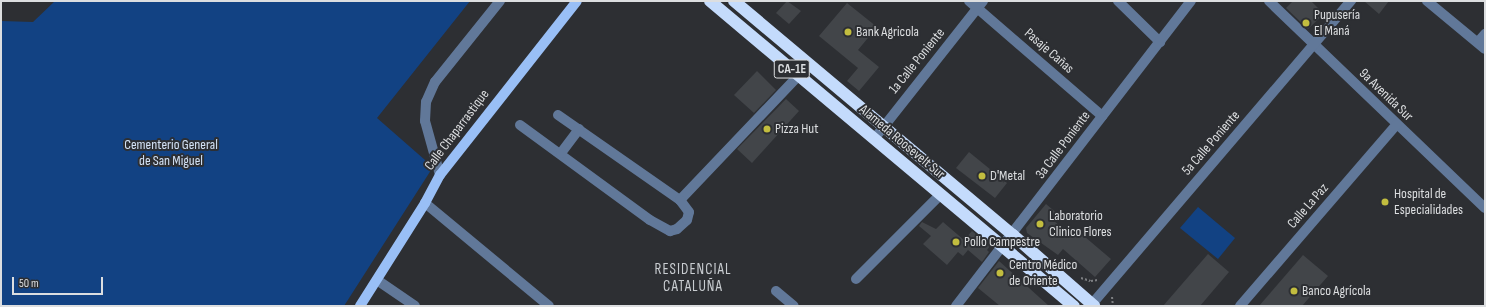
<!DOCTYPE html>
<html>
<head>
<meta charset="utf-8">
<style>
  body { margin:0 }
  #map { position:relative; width:1486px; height:307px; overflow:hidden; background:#2d2f33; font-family:"Sofia Sans Condensed",sans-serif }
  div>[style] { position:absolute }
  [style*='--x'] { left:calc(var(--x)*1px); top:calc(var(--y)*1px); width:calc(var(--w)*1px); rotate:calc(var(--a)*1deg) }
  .green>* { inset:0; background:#124283 }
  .building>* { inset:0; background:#424549 }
  .path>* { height:2px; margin-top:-1px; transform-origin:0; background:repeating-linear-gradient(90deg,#7d7f82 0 2px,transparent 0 4px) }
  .minor>* { height:10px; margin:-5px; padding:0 5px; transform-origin:5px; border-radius:5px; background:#617899 }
  .major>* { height:10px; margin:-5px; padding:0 5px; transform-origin:5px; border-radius:5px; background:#99bff6 }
  .highway>* { height:12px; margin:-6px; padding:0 6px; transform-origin:6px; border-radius:6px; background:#c4dbfc }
  .dots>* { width:11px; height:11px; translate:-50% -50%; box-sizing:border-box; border:2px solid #2d2f33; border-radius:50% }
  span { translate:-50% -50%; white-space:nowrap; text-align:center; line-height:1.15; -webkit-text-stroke:4px #2d2f33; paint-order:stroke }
  .shield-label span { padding:1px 3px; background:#2d2f33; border:1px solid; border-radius:3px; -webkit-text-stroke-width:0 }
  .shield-label { font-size:13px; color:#dcdee0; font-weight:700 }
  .poi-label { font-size:14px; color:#dcdee0 }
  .left { translate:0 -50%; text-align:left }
  .street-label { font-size:14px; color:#dcdee0 }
  .park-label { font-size:14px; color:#d3e2f6 }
  .neighbourhood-label { font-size:15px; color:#c9cdd1; letter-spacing:1px }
  .frame { position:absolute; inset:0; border:2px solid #dcdee0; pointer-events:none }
  .scale { position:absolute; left:12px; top:277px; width:91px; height:18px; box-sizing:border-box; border:2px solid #dcdee0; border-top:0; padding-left:5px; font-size:12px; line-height:14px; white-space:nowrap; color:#dcdee0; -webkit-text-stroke:3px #2d2f33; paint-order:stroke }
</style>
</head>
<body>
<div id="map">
  <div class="green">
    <div style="clip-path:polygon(55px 1px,470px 1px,377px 118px,433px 167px,344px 306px,1px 306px,1px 21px,33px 22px)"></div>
    <div style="clip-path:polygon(1198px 207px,1235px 238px,1218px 259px,1180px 228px)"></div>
  </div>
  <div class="building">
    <div style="clip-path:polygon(787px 1px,801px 11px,789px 24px,776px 13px)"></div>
    <div style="clip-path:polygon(1293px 1px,1311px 1px,1324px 14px,1308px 29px,1286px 8px)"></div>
    <div style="clip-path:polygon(1364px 1px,1389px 1px,1379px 14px)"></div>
    <div style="clip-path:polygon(847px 3px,877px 27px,858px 50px,879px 67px,859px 91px,847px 81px,858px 68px,819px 36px)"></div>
    <div style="clip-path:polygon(757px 71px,776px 90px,754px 113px,734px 95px)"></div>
    <div style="clip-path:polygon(786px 99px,799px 111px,752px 163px,737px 149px)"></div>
    <div style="clip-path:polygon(969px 152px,1007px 183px,995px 198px,956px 168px)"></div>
    <div style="clip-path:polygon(1046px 204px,1059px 215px,1054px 221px,1073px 237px,1078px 231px,1111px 259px,1095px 277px,1063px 249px,1058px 255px,1027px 233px,1026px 228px)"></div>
    <div style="clip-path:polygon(922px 222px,936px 229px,943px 222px,964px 240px,972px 231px,990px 246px,987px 250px,989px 252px,982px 262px,968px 250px,963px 256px,958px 252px,947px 265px,923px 244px,931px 236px,919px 226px)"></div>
    <div style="clip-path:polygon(1208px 254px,1229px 272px,1200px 306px,1163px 306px)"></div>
    <div style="clip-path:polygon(1303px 255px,1328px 276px,1302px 306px,1259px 306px)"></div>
    <div style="clip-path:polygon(999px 261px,1049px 306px,1000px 306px,978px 288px)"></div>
  </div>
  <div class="path">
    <div style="--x:1081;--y:278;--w:10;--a:17"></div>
    <div style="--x:1091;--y:281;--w:7;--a:-8"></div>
    <div style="--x:1112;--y:297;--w:9;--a:84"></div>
  </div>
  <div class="minor">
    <div style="--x:969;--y:1;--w:176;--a:40.8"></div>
    <div style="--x:1118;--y:1;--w:59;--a:44.3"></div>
    <div style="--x:1269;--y:1;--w:299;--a:43.8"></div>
    <div style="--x:1427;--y:1;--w:75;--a:39.6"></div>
    <div style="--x:1478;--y:42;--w:11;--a:-49"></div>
    <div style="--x:558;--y:115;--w:149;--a:34.9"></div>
    <div style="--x:680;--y:200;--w:173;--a:-46.4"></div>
    <div style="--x:520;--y:125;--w:161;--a:36.2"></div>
    <div style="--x:650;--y:220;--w:23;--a:29"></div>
    <div style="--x:670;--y:231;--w:7;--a:-16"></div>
    <div style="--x:677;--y:229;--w:13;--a:-42"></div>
    <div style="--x:687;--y:220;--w:8;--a:-76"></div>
    <div style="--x:689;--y:212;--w:15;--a:-127"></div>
    <div style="--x:874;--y:139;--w:176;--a:-51.7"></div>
    <div style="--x:561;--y:153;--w:30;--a:-53"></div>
    <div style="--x:440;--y:175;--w:56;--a:-105.5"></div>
    <div style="--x:425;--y:121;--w:19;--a:-87"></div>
    <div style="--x:426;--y:102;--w:22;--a:-66"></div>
    <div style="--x:435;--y:82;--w:104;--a:-51.3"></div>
    <div style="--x:425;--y:203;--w:161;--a:39.7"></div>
    <div style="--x:856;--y:279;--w:120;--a:-45"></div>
    <div style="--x:377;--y:280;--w:46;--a:34.4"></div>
    <div style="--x:776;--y:291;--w:23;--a:40"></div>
    <div style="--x:1092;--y:304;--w:399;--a:-49.5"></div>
    <div style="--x:956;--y:306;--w:385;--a:-52.4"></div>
    <div style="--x:1240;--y:306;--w:239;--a:-49.2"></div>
  </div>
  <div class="major">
    <div style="--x:360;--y:306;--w:122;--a:-57.7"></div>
    <div style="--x:425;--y:203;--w:32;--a:-62"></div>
    <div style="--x:440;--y:175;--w:221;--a:-51.8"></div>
  </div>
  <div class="highway">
    <div style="--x:710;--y:1;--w:475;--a:40"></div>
    <div style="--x:734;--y:1;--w:364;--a:40"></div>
    <div style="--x:1013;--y:235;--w:108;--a:41.2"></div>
  </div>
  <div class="dots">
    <div style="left:1306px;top:23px;background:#c2bd3f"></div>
    <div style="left:848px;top:32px;background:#c2bd3f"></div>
    <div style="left:767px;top:129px;background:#c2bd3f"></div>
    <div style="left:982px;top:176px;background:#c2bd3f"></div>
    <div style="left:1385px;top:202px;background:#c2bd3f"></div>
    <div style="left:1040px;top:224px;background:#c2bd3f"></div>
    <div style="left:956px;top:242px;background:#c2bd3f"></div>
    <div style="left:1000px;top:273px;background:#c2bd3f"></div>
    <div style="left:1294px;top:291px;background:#c2bd3f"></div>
  </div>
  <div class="shield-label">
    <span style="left:792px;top:69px">CA-1E</span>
  </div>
  <div class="poi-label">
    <span class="left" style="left:1314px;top:23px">Pupusería<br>El Maná</span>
    <span class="left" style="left:856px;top:32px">Bank Agricola</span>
    <span class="left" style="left:775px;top:129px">Pizza Hut</span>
    <span class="left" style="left:990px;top:176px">D'Metal</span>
    <span class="left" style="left:1394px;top:202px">Hospital de<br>Especialidades</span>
    <span class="left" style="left:1049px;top:224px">Laboratorio<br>Clinico Flores</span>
    <span class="left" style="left:964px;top:242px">Pollo Campestre</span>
    <span class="left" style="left:1009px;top:273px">Centro Médico<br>de Oriente</span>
    <span class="left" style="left:1302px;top:291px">Banco Agrícola</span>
  </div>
  <div class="street-label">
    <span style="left:1049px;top:51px;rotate:41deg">Pasaje Cañas</span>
    <span style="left:917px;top:61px;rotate:-51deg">1a Calle Poniente</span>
    <span style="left:1386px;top:95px;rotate:44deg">9a Avenida Sur</span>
    <span style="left:457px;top:130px;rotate:-53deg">Calle Chaparrastique</span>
    <span style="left:902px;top:142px;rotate:40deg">Alameda Roosevelt Sur</span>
    <span style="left:1211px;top:143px;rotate:-49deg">5a Calle Poniente</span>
    <span style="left:1063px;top:145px;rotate:-53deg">3a Calle Poniente</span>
    <span style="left:1308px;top:206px;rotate:-49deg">Calle La Paz</span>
  </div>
  <div class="park-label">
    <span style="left:171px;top:153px">Cementerio General<br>de San Miguel</span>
  </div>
  <div class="neighbourhood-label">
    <span style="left:693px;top:278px">RESIDENCIAL<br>CATALUÑA</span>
  </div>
  <div class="frame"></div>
  <div class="scale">50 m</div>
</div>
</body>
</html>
